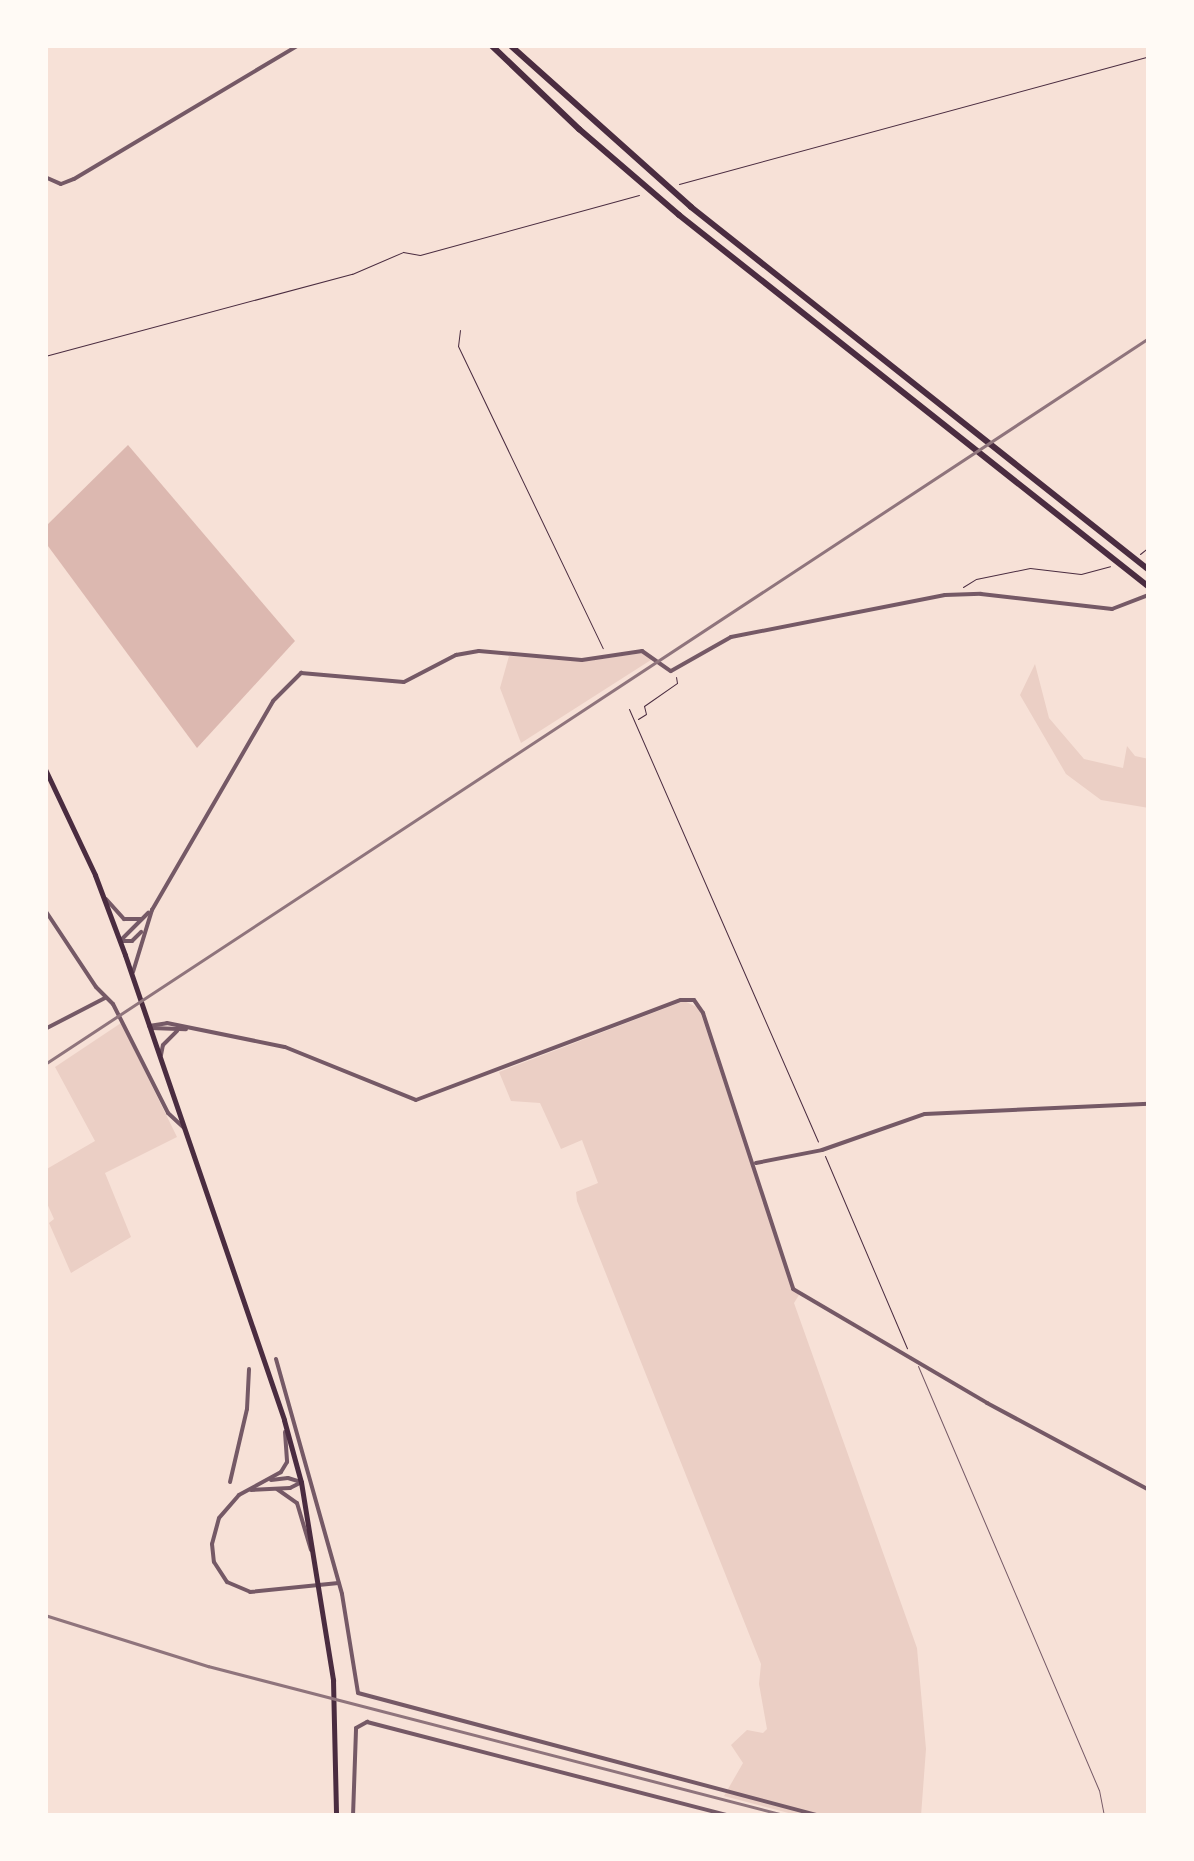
<!DOCTYPE html>
<html>
<head>
<meta charset="utf-8">
<style>
  body { margin:0 }
  #map { position:relative; width:1194px; height:1861px; overflow:hidden; background:#f7e1d7; font-family:Barlow,sans-serif }
  div>[style] { position:absolute }
  [style*='--x'] { left:calc(var(--x)*1px); top:calc(var(--y)*1px); width:calc(var(--w)*1px); rotate:calc(var(--a)*1deg) }
  .green>* { inset:0; background:#ebcfc5 }
  .water>* { inset:0; background:#dcb8b0 }
  .path>* { height:1px; margin:-0.5px; padding:0 0.5px; transform-origin:0.5px; border-radius:0.5px; background:#4a2c40 }
  .service>* { height:1px; margin:-0.5px; padding:0 0.5px; transform-origin:0.5px; border-radius:0.5px; background:#755966 }
  .minor>* { height:4px; margin:-2px; padding:0 2px; transform-origin:2px; border-radius:2px; background:#755966 }
  .secondary>* { height:5px; margin:-2.5px; padding:0 2.5px; transform-origin:2.5px; border-radius:2.5px; background:#4a2c40 }
  .motorway>* { height:6px; margin:-3px; padding:0 3px; transform-origin:3px; border-radius:3px; background:#4a2c40 }
  .rail>* { height:2.5px; margin:-1.25px; padding:0 1.25px; transform-origin:1.25px; border-radius:1.25px; background:#8f747c }
  span { translate:-50% -50%; white-space:nowrap; text-align:center; line-height:1.15; -webkit-text-stroke:8px #fffaf5; paint-order:stroke }
  .frame { position:absolute; inset:0; border:48px solid #fffaf5; pointer-events:none }
</style>
</head>
<body>
<div id="map">
  <div class="green">
    <div style="clip-path:polygon(642px 653px,654px 658px,521px 743px,500px 688px,509px 656px,588px 661px)"></div>
    <div style="clip-path:polygon(1035px 664px,1049px 718px,1084px 759px,1123px 768px,1127px 746px,1135px 756px,1149px 759px,1149px 808px,1101px 800px,1066px 774px,1020px 695px)"></div>
    <div style="clip-path:polygon(684px 1001px,699px 1008px,785px 1266px,799px 1295px,794px 1303px,917px 1648px,926px 1749px,921px 1816px,800px 1816px,724px 1796px,743px 1763px,731px 1745px,747px 1730px,763px 1733px,767px 1729px,759px 1684px,761px 1664px,577px 1201px,576px 1192px,598px 1183px,582px 1140px,561px 1149px,540px 1103px,511px 1101px,499px 1072px)"></div>
    <div style="clip-path:polygon(121px 1023px,177px 1137px,105px 1173px,131px 1237px,71px 1273px,49px 1223px,54px 1219px,45px 1199px,45px 1170px,95px 1141px,55px 1067px)"></div>
  </div>
  <div class="water">
    <div style="clip-path:polygon(128px 445px,295px 641px,197px 748px,45px 542px,45px 527px)"></div>
  </div>
  <div class="path">
    <div style="--x:679;--y:184;--w:487;--a:-15.2"></div>
    <div style="--x:460;--y:330;--w:16;--a:97"></div>
    <div style="--x:458;--y:346;--w:335;--a:64.4"></div>
    <div style="--x:45;--y:356;--w:318;--a:-15"></div>
    <div style="--x:352;--y:274;--w:56;--a:-23.3"></div>
    <div style="--x:403;--y:252;--w:17;--a:10"></div>
    <div style="--x:420;--y:255;--w:227;--a:-15.3"></div>
    <div style="--x:1140;--y:554;--w:11;--a:-38"></div>
    <div style="--x:963;--y:587;--w:15;--a:-32"></div>
    <div style="--x:976;--y:579;--w:55;--a:-11.5"></div>
    <div style="--x:1030;--y:568;--w:51;--a:6.7"></div>
    <div style="--x:1081;--y:574;--w:30;--a:-15"></div>
    <div style="--x:629;--y:709;--w:472;--a:66.4"></div>
    <div style="--x:638;--y:719;--w:9;--a:-32"></div>
    <div style="--x:646;--y:714;--w:8;--a:-104"></div>
    <div style="--x:644;--y:706;--w:40;--a:-34.9"></div>
    <div style="--x:677;--y:683;--w:6;--a:-99"></div>
    <div style="--x:825;--y:1156;--w:209;--a:66.9"></div>
  </div>
  <div class="service">
    <div style="--x:918;--y:1366;--w:461;--a:66.9"></div>
    <div style="--x:1099;--y:1790;--w:26;--a:79"></div>
  </div>
  <div class="minor">
    <div style="--x:45;--y:177;--w:17;--a:24"></div>
    <div style="--x:61;--y:184;--w:14;--a:-21"></div>
    <div style="--x:74;--y:179;--w:262;--a:-30.8"></div>
    <div style="--x:106;--y:899;--w:27;--a:48"></div>
    <div style="--x:124;--y:919;--w:17;--a:0"></div>
    <div style="--x:45;--y:910;--w:92;--a:56.5"></div>
    <div style="--x:96;--y:987;--w:24;--a:45"></div>
    <div style="--x:113;--y:1004;--w:122;--a:63.2"></div>
    <div style="--x:168;--y:1113;--w:21;--a:43"></div>
    <div style="--x:120;--y:941;--w:40;--a:-45"></div>
    <div style="--x:120;--y:941;--w:12;--a:0"></div>
    <div style="--x:132;--y:941;--w:13;--a:-45"></div>
    <div style="--x:133;--y:972;--w:65;--a:-73"></div>
    <div style="--x:152;--y:910;--w:241;--a:-59.9"></div>
    <div style="--x:273;--y:701;--w:40;--a:-45"></div>
    <div style="--x:301;--y:673;--w:103;--a:5"></div>
    <div style="--x:404;--y:682;--w:59;--a:-27.4"></div>
    <div style="--x:456;--y:655;--w:23;--a:-10"></div>
    <div style="--x:479;--y:651;--w:103;--a:5"></div>
    <div style="--x:582;--y:660;--w:61;--a:-8.5"></div>
    <div style="--x:642;--y:651;--w:35;--a:35"></div>
    <div style="--x:671;--y:671;--w:69;--a:-29.5"></div>
    <div style="--x:731;--y:637;--w:218;--a:-11.1"></div>
    <div style="--x:945;--y:595;--w:36;--a:-2"></div>
    <div style="--x:981;--y:594;--w:132;--a:6.5"></div>
    <div style="--x:1112;--y:609;--w:40;--a:-21"></div>
    <div style="--x:149;--y:1026;--w:18;--a:-9"></div>
    <div style="--x:167;--y:1023;--w:120;--a:11.5"></div>
    <div style="--x:285;--y:1047;--w:141;--a:22"></div>
    <div style="--x:416;--y:1100;--w:283;--a:-20.7"></div>
    <div style="--x:681;--y:1000;--w:13;--a:0"></div>
    <div style="--x:694;--y:1000;--w:16;--a:55"></div>
    <div style="--x:703;--y:1013;--w:290;--a:71.9"></div>
    <div style="--x:793;--y:1289;--w:225;--a:30.4"></div>
    <div style="--x:987;--y:1403;--w:184;--a:28.2"></div>
    <div style="--x:151;--y:1028;--w:35;--a:2"></div>
    <div style="--x:45;--y:1029;--w:68;--a:-27.3"></div>
    <div style="--x:161;--y:1055;--w:10;--a:-79"></div>
    <div style="--x:163;--y:1045;--w:20;--a:-45"></div>
    <div style="--x:756;--y:1163;--w:67;--a:-11.1"></div>
    <div style="--x:822;--y:1150;--w:109;--a:-19.3"></div>
    <div style="--x:925;--y:1114;--w:224;--a:-2.6"></div>
    <div style="--x:276;--y:1359;--w:244;--a:74.3"></div>
    <div style="--x:342;--y:1594;--w:100;--a:80.8"></div>
    <div style="--x:358;--y:1693;--w:479;--a:14.9"></div>
    <div style="--x:285;--y:1432;--w:30;--a:86"></div>
    <div style="--x:287;--y:1462;--w:12;--a:121"></div>
    <div style="--x:281;--y:1472;--w:48;--a:151.3"></div>
    <div style="--x:239;--y:1495;--w:30;--a:131"></div>
    <div style="--x:219;--y:1518;--w:27;--a:105"></div>
    <div style="--x:212;--y:1544;--w:18;--a:84"></div>
    <div style="--x:214;--y:1562;--w:24;--a:57"></div>
    <div style="--x:227;--y:1582;--w:25;--a:23"></div>
    <div style="--x:250;--y:1592;--w:89;--a:-5.8"></div>
    <div style="--x:271;--y:1480;--w:17;--a:-7"></div>
    <div style="--x:288;--y:1478;--w:14;--a:17"></div>
    <div style="--x:230;--y:1482;--w:75;--a:-76.9"></div>
    <div style="--x:247;--y:1409;--w:40;--a:-87.1"></div>
    <div style="--x:277;--y:1489;--w:24;--a:35"></div>
    <div style="--x:297;--y:1503;--w:49;--a:73.4"></div>
    <div style="--x:251;--y:1490;--w:39;--a:-3"></div>
    <div style="--x:290;--y:1488;--w:11;--a:-27"></div>
    <div style="--x:353;--y:1816;--w:88;--a:-88"></div>
    <div style="--x:356;--y:1728;--w:13;--a:-29"></div>
    <div style="--x:367;--y:1722;--w:376;--a:14.5"></div>
  </div>
  <div class="secondary">
    <div style="--x:45;--y:769;--w:117;--a:64.7"></div>
    <div style="--x:95;--y:875;--w:85;--a:69.4"></div>
    <div style="--x:125;--y:955;--w:491;--a:71.1"></div>
    <div style="--x:284;--y:1420;--w:64;--a:74.7"></div>
    <div style="--x:301;--y:1482;--w:201;--a:80.8"></div>
    <div style="--x:333;--y:1680;--w:136;--a:88.7"></div>
  </div>
  <div class="motorway">
    <div style="--x:491;--y:45;--w:122;--a:43.7"></div>
    <div style="--x:579;--y:129;--w:132;--a:40.7"></div>
    <div style="--x:679;--y:215;--w:599;--a:38.36"></div>
    <div style="--x:510;--y:45;--w:243;--a:41.8"></div>
    <div style="--x:691;--y:207;--w:584;--a:38.4"></div>
  </div>
  <div class="rail">
    <div style="--x:45;--y:1064;--w:1321;--a:-33.33"></div>
    <div style="--x:45;--y:1615;--w:171;--a:17.4"></div>
    <div style="--x:208;--y:1666;--w:599;--a:14.5"></div>
  </div>
  <div class="frame"></div>
</div>
</body>
</html>
